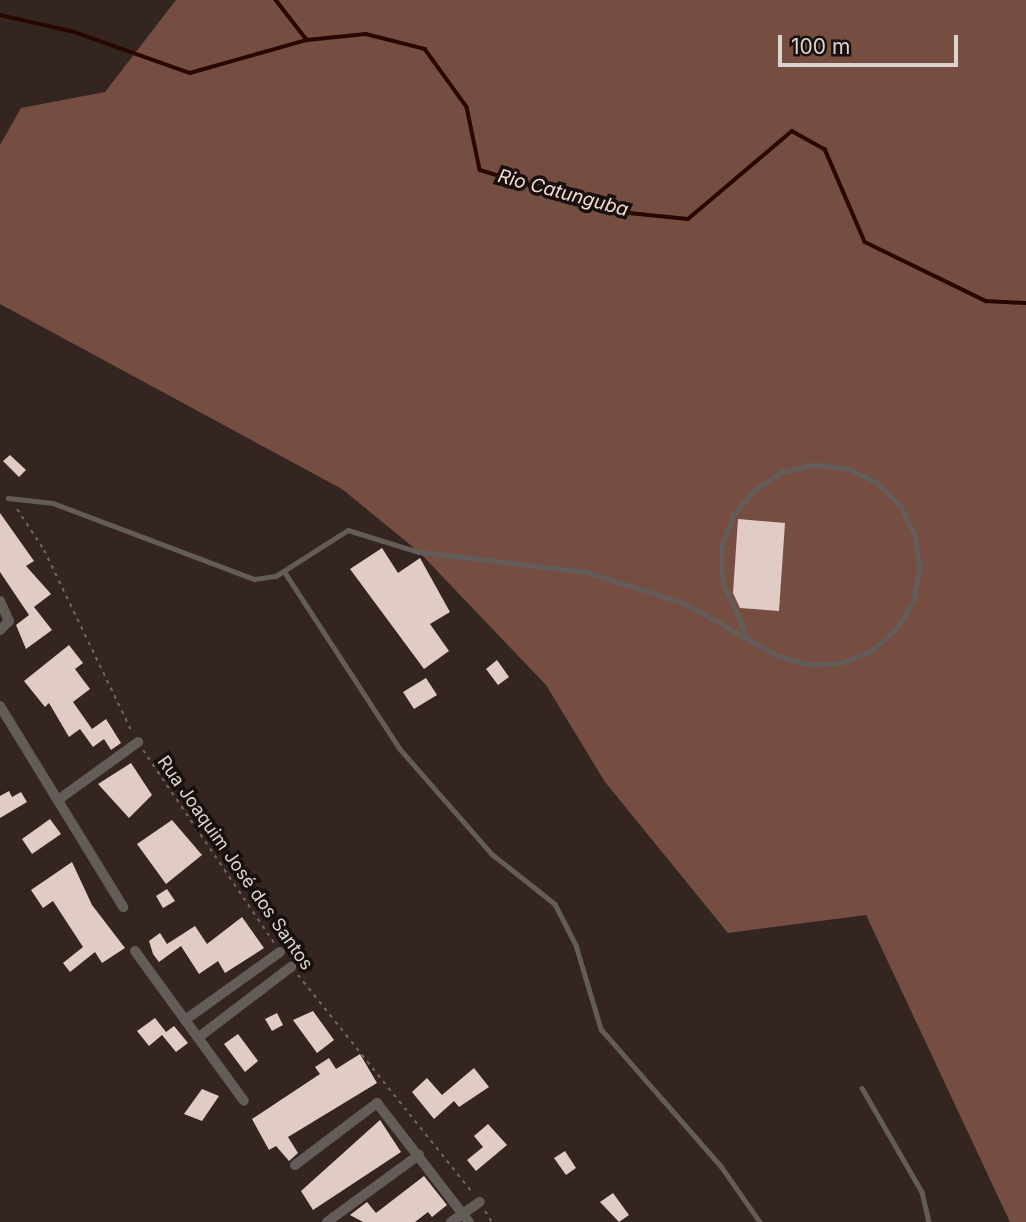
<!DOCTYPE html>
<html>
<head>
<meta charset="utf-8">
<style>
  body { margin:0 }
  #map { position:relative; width:1026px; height:1222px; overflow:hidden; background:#352520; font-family:Inter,sans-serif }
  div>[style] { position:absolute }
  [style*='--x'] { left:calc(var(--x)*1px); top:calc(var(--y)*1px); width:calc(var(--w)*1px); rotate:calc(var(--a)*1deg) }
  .forest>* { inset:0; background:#764e41 }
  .stream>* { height:3.5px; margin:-1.75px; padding:0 1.75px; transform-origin:1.75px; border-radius:1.75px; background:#280701 }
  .building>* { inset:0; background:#e1ccc5 }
  .path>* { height:2px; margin-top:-1px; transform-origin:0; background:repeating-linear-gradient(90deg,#736560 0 3.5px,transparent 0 8.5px) }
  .service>* { height:4.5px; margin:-2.25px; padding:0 2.25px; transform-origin:2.25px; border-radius:2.25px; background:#645c59 }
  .minor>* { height:10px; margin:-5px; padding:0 5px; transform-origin:5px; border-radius:5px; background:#645c59 }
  span { translate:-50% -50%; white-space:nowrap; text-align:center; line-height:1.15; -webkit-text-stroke:7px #18100e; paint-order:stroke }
  .street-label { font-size:18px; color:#dcd2ce }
  .water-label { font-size:19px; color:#f7d9d0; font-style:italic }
  .scale { position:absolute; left:778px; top:35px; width:180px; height:32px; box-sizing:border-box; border:4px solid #dcd2ce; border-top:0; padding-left:9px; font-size:21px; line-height:24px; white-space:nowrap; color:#dcd2ce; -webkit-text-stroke:5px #18100e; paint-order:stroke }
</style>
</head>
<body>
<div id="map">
  <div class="forest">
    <div style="clip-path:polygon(176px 0,1026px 0,1026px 1222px,1010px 1222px,866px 915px,728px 933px,605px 782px,546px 685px,419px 552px,342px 489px,0 304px,0 145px,21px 108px,105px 92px)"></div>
  </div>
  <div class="stream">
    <div style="--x:276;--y:0;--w:51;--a:52.2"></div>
    <div style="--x:0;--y:15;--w:76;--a:12.9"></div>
    <div style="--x:74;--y:32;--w:123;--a:19.5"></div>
    <div style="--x:190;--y:73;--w:122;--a:-15.8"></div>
    <div style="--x:307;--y:40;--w:59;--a:-5.8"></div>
    <div style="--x:366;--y:34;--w:61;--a:14.3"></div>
    <div style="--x:425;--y:49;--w:72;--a:54.1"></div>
    <div style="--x:467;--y:107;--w:64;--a:78.3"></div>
    <div style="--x:480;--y:170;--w:145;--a:16.8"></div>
    <div style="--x:619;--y:212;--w:69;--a:5.8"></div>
    <div style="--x:688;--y:219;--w:136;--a:-40.2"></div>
    <div style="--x:792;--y:131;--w:38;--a:29"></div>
    <div style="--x:825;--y:149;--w:101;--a:66.7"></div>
    <div style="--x:865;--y:242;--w:135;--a:26"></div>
    <div style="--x:986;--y:301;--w:40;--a:2.9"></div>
  </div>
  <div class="building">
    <div style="clip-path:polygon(10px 455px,26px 470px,19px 477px,3px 461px)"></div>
    <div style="clip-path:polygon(0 513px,34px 561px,26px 566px,51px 594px,34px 607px,52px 630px,26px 649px,16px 625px,29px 615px,0 572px)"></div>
    <div style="clip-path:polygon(738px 519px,785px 523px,779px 611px,740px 608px,733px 593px)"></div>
    <div style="clip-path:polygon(382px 548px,398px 573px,420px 558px,450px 612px,430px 624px,449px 651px,424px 669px,350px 569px)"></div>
    <div style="clip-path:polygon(69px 645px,83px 663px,75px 669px,90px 689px,73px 702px,92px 729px,106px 719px,121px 743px,111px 750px,104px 739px,93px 747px,80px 729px,69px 737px,49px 703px,45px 707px,24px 681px)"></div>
    <div style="clip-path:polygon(497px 660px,509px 677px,498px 685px,486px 669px)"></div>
    <div style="clip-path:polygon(426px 678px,437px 695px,414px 709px,403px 692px)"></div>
    <div style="clip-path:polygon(131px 763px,152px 795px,129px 818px,98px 784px)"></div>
    <div style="clip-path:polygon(9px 791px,12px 797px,21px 792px,27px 802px,0 818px,0 796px)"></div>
    <div style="clip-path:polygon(50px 819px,61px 834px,32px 854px,22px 839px)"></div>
    <div style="clip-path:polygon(172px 820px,202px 855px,166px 884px,137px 844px)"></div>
    <div style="clip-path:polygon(72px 862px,92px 905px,125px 948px,102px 963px,95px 952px,70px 972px,63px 963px,83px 947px,53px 901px,43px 908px,31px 890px)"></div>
    <div style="clip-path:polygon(167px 889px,175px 901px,163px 908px,156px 896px)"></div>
    <div style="clip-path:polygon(242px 917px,264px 948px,225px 973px,218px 961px,199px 974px,181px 946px,159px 962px,153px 954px,149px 941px,160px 933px,167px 944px,195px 926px,207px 944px)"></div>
    <div style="clip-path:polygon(313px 1011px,334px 1040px,317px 1053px,293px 1020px)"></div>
    <div style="clip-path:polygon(277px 1013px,283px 1025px,272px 1031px,265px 1019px)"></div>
    <div style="clip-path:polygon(155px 1018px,166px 1032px,174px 1026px,188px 1043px,176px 1052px,162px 1035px,149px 1046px,137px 1031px)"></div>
    <div style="clip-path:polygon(238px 1034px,258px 1061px,245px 1072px,224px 1044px)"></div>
    <div style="clip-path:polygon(360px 1054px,377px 1083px,288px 1137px,298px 1153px,289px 1161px,276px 1146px,269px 1150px,252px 1119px,320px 1074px,315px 1067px,329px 1058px,336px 1069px)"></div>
    <div style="clip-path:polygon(474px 1068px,489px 1087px,459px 1107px,454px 1101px,434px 1119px,412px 1092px,427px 1078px,442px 1095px)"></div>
    <div style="clip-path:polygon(202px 1089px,219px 1096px,202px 1121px,184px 1114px)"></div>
    <div style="clip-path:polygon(380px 1120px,401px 1152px,313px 1210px,301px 1191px)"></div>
    <div style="clip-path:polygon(488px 1124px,507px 1145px,476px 1171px,467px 1160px,483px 1147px,474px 1136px)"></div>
    <div style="clip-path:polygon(565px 1151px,576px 1168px,566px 1175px,554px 1158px)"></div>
    <div style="clip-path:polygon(424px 1176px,447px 1205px,432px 1217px,428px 1212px,415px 1222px,363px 1222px,350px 1215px,367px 1202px,376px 1213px)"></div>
    <div style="clip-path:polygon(613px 1193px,629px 1215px,619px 1222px,600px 1202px)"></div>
  </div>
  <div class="path">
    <div style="--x:17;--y:509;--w:49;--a:56.6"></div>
    <div style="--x:44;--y:550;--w:204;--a:64.2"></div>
    <div style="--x:143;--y:750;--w:233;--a:55.8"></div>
    <div style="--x:298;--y:975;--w:278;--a:51.3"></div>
    <div style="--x:485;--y:1211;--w:13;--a:58"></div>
  </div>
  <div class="service">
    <div style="--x:8;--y:498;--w:45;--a:6.3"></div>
    <div style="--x:53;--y:503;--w:215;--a:20.7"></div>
    <div style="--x:254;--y:579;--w:22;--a:-8"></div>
    <div style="--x:276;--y:576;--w:85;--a:-32.6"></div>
    <div style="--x:348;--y:530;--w:74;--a:17.2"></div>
    <div style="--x:419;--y:552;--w:168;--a:6.8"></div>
    <div style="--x:586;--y:572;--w:103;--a:17.6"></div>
    <div style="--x:684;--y:603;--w:108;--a:29.4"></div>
    <div style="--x:778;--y:656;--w:32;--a:16"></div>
    <div style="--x:809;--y:665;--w:32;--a:-4"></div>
    <div style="--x:841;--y:663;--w:32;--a:-22"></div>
    <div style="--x:871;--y:651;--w:33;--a:-41"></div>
    <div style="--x:896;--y:629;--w:33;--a:-59"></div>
    <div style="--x:913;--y:601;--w:33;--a:-79"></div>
    <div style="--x:919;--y:569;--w:33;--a:-97"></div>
    <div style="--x:915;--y:536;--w:32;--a:-116"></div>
    <div style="--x:901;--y:507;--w:34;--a:-135"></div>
    <div style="--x:877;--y:483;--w:32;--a:-154"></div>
    <div style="--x:848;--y:469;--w:33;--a:-173"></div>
    <div style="--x:815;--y:465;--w:33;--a:168"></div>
    <div style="--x:783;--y:472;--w:33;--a:147"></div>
    <div style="--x:755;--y:490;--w:33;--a:130"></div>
    <div style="--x:734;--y:515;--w:33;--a:111"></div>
    <div style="--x:722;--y:546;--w:34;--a:90"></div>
    <div style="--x:722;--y:580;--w:59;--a:66"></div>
    <div style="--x:284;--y:571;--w:212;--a:56.9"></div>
    <div style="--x:400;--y:749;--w:140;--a:48.8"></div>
    <div style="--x:492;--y:854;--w:80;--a:38.4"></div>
    <div style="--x:555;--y:904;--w:46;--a:62.9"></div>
    <div style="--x:576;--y:945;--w:88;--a:73.4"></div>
    <div style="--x:601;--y:1029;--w:182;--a:48.8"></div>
    <div style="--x:721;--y:1166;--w:68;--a:55.1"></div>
    <div style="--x:862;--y:1088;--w:120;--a:60"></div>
    <div style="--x:922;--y:1192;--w:31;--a:77"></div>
  </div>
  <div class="minor">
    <div style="--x:0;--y:601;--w:22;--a:66"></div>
    <div style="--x:9;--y:621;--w:13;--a:135"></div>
    <div style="--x:0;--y:706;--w:236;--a:58.5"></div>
    <div style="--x:58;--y:800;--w:99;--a:-35.9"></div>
    <div style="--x:135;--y:951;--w:185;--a:54"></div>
    <div style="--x:185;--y:1020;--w:117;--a:-35.6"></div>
    <div style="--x:199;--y:1037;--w:116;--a:-37.3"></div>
    <div style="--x:295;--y:1165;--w:103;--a:-37.1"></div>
    <div style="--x:377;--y:1103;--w:150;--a:52.3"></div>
    <div style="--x:327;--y:1222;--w:114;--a:-36.1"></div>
    <div style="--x:451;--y:1222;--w:35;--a:-35"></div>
  </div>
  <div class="street-label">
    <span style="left:235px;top:863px;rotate:55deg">Rua Joaquim José dos Santos</span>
  </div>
  <div class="water-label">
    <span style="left:563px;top:193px;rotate:15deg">Rio Catunguba</span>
  </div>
  <div class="scale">100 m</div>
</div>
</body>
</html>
